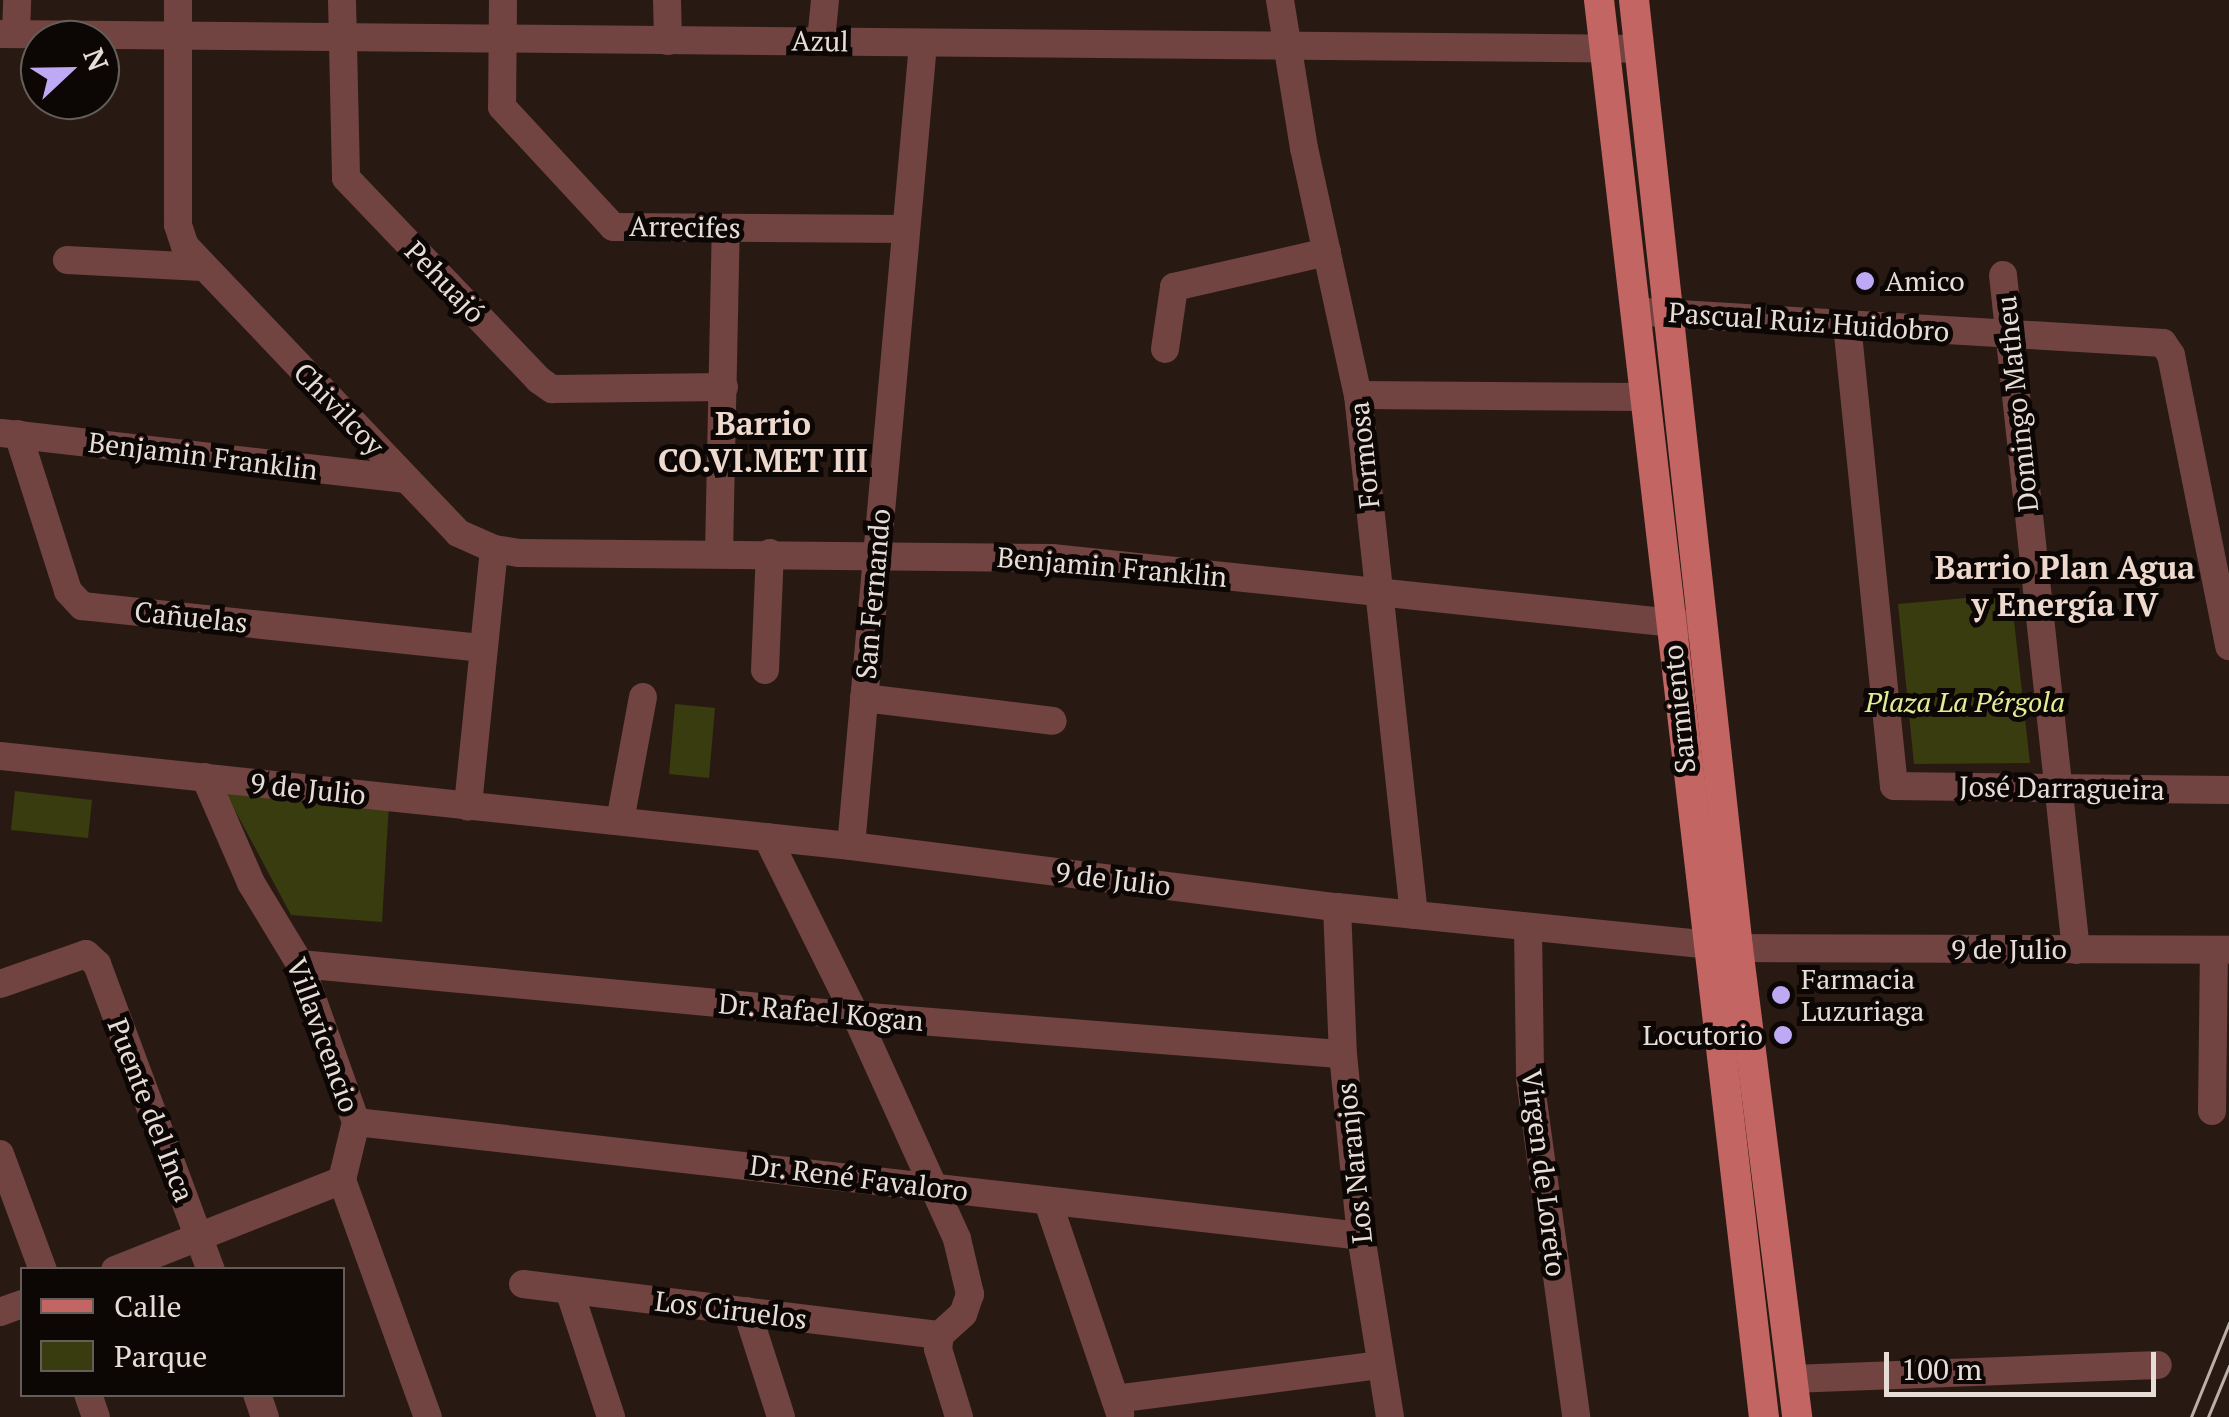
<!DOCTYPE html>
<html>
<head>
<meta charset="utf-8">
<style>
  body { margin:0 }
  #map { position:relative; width:2229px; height:1417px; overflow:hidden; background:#281a12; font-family:"PT Serif",serif }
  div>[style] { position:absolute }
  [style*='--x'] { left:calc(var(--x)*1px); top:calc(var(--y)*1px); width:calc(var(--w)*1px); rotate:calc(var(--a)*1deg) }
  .green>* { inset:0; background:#383c0f }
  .minor>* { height:28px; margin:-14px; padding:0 14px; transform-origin:14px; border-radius:14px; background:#714341 }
  .major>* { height:30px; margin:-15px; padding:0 15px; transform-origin:15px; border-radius:15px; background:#c36563 }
  .tram>* { height:2.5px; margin:-1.25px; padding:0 1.25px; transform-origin:1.25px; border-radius:1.25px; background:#bbb0a9 }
  .dots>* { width:28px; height:28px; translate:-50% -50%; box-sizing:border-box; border:5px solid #0c0704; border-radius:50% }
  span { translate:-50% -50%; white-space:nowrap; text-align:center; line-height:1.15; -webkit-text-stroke:10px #0c0704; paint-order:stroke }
  .street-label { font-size:28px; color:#e7ddd7 }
  .poi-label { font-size:28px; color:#e7ddd7 }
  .left { translate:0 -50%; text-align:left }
  .right { translate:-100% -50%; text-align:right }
  .park-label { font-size:28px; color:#e2ed95; font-style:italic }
  .quarter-label { font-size:32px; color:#eed9ce; font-weight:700 }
  .legend { position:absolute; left:20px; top:1267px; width:325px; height:130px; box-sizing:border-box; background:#0c0704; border:2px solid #645d58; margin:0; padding:12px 18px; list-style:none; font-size:30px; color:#e7ddd7 }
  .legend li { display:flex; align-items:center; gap:20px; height:50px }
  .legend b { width:50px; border:2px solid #645d58 }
  .north { position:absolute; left:20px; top:20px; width:100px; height:100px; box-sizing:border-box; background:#0c0704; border:2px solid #645d58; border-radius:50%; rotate:68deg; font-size:28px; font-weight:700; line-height:40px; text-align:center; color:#e7ddd7 }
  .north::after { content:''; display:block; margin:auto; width:35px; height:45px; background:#bea9f5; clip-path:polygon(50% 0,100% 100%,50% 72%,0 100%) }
  .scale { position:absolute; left:1884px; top:1352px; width:272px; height:45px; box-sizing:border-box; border:5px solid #e7ddd7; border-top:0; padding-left:12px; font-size:30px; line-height:35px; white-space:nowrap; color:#e7ddd7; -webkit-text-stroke:8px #0c0704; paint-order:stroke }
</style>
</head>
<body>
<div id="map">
  <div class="green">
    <div style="clip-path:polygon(2011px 594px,2030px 763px,1914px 764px,1898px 604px)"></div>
    <div style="clip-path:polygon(675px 704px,715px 708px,709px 778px,669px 774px)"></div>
    <div style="clip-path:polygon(222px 786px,389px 803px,382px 922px,291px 915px)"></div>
    <div style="clip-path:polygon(15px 791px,92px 800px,88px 838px,11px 830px)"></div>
  </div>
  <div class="minor">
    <div style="--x:178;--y:0;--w:225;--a:90"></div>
    <div style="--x:178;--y:225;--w:22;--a:72"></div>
    <div style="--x:185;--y:246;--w:396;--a:46.4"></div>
    <div style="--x:458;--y:533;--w:39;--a:24"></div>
    <div style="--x:494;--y:549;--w:259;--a:95.8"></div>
    <div style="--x:342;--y:0;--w:178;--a:88.7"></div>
    <div style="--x:346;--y:178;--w:279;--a:46.3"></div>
    <div style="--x:539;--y:380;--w:16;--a:35"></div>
    <div style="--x:552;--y:389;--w:172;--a:-0.7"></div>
    <div style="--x:503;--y:0;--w:107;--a:90.5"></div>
    <div style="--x:502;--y:107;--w:163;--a:47.2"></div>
    <div style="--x:613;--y:227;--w:293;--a:0.4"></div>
    <div style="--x:667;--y:0;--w:41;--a:88.6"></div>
    <div style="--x:1280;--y:0;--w:150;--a:80.8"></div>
    <div style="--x:1304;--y:148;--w:253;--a:77.7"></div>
    <div style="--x:1358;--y:395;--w:523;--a:83.85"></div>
    <div style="--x:0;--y:34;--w:1639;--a:0.52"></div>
    <div style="--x:16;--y:34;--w:34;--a:-88"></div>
    <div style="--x:821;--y:41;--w:41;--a:-84.4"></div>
    <div style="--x:67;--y:260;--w:135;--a:3"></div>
    <div style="--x:2003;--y:275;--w:679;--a:83.83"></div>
    <div style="--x:1646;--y:312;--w:518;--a:3.43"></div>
    <div style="--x:2163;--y:343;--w:14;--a:56"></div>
    <div style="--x:2171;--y:355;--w:297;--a:78.7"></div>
    <div style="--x:1847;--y:324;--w:464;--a:84.2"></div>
    <div style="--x:1894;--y:786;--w:335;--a:0.7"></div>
    <div style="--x:1165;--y:349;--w:63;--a:-81.7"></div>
    <div style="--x:1174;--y:287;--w:157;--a:-12.9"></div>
    <div style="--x:1358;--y:395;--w:286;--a:0.4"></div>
    <div style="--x:1;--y:433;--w:408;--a:6.5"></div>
    <div style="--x:18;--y:434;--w:165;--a:72.3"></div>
    <div style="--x:68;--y:591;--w:21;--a:47"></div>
    <div style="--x:82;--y:606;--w:403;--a:6"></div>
    <div style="--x:494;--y:549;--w:25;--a:9"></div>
    <div style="--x:519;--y:553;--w:533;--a:0.54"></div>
    <div style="--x:1052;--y:558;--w:654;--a:5.97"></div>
    <div style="--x:719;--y:553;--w:325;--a:-88.8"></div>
    <div style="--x:765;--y:670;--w:117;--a:-87.6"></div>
    <div style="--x:864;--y:698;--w:190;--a:6.9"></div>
    <div style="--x:0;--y:756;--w:856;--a:6.04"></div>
    <div style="--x:851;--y:846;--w:490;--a:7.2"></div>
    <div style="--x:1337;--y:907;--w:403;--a:5.8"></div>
    <div style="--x:1738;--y:948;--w:491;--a:0.2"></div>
    <div style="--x:205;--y:777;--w:116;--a:66.5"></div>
    <div style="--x:251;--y:883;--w:95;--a:58.8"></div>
    <div style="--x:300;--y:964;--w:168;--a:70.5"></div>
    <div style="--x:356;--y:1122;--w:60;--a:103.6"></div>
    <div style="--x:342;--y:1180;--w:252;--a:70.1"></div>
    <div style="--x:620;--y:821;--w:126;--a:-79.5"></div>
    <div style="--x:767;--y:837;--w:200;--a:63.6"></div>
    <div style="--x:856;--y:1016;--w:245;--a:65.6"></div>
    <div style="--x:957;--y:1239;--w:57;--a:76.7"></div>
    <div style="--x:970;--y:1294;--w:21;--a:109"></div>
    <div style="--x:963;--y:1314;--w:31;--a:138"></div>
    <div style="--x:940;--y:1335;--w:14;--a:98"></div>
    <div style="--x:938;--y:1349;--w:71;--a:72.8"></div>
    <div style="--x:851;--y:846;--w:805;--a:-84.87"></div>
    <div style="--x:1337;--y:907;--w:147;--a:87.7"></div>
    <div style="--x:1343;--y:1054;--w:183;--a:84.4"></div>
    <div style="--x:1361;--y:1236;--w:183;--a:80.9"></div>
    <div style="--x:1528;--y:928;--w:151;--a:89.2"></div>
    <div style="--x:1530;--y:1079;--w:341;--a:82.2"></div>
    <div style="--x:300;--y:964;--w:558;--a:5.34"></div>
    <div style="--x:856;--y:1016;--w:488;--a:4.5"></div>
    <div style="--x:0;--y:984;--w:91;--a:-19.2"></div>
    <div style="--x:86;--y:954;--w:15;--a:42"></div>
    <div style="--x:97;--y:964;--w:327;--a:69.6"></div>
    <div style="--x:2212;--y:1111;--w:161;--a:-89.3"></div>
    <div style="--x:356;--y:1122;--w:1011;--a:6.47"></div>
    <div style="--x:0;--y:1154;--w:124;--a:69.7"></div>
    <div style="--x:1048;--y:1202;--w:224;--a:71.2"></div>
    <div style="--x:115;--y:1270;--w:244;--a:-21.6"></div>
    <div style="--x:523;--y:1284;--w:420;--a:7"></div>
    <div style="--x:569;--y:1290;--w:134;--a:71.7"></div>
    <div style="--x:747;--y:1311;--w:111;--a:72.2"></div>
    <div style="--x:0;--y:1312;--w:23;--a:-20"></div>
    <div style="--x:1792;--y:1379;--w:366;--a:-2.2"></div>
    <div style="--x:88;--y:1394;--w:24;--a:71"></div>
    <div style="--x:257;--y:1394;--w:24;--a:71"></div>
    <div style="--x:1115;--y:1399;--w:268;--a:-7.3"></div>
  </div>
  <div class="major">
    <div style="--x:1599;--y:0;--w:1427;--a:83.36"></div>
    <div style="--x:1634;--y:0;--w:954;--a:83.74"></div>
    <div style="--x:1738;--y:948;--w:473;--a:82.8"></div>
  </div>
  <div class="tram">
    <div style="--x:2191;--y:1417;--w:101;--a:-68"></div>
    <div style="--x:2208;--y:1417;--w:55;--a:-67.6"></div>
  </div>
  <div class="dots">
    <div style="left:1865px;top:281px;background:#bea9f5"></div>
    <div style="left:1781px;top:995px;background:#bea9f5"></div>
    <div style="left:1783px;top:1035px;background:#bea9f5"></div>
  </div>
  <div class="street-label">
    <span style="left:820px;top:41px;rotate:1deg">Azul</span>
    <span style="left:685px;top:227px;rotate:1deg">Arrecifes</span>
    <span style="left:445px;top:282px;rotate:46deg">Pehuajó</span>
    <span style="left:1809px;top:322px;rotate:4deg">Pascual Ruiz Huidobro</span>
    <span style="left:2017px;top:404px;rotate:-96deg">Domingo Matheu</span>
    <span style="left:339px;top:409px;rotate:46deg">Chivilcoy</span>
    <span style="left:1364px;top:455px;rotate:-96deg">Formosa</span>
    <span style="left:203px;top:456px;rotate:7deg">Benjamin Franklin</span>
    <span style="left:1112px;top:567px;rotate:5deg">Benjamin Franklin</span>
    <span style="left:873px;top:594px;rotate:-85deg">San Fernando</span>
    <span style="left:191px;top:617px;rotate:6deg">Cañuelas</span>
    <span style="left:1679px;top:709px;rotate:-96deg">Sarmiento</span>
    <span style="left:2062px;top:788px;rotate:1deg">José Darragueira</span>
    <span style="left:308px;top:789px;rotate:6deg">9 de Julio</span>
    <span style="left:1113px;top:879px;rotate:7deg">9 de Julio</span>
    <span style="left:2009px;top:949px">9 de Julio</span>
    <span style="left:821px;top:1012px;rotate:5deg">Dr. Rafael Kogan</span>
    <span style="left:323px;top:1035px;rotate:70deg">Villavicencio</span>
    <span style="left:151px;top:1110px;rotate:69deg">Puente del Inca</span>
    <span style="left:1354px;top:1163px;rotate:-96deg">Los Naranjos</span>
    <span style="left:1544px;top:1173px;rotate:83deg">Virgen de Loreto</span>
    <span style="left:859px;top:1178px;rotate:7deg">Dr. René Favaloro</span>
    <span style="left:731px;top:1310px;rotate:7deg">Los Ciruelos</span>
  </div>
  <div class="poi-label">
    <span class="left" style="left:1885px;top:281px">Amico</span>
    <span class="left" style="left:1801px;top:995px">Farmacia<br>Luzuriaga</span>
    <span class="right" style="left:1763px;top:1035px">Locutorio</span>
  </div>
  <div class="park-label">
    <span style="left:1965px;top:702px">Plaza La Pérgola</span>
  </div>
  <div class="quarter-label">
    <span style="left:763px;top:442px">Barrio<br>CO.VI.MET III</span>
    <span style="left:2065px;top:586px">Barrio Plan Agua<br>y Energía IV</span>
  </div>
  <ul class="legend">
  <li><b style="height:12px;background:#c36563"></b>Calle</li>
  <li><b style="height:28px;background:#383c0f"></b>Parque</li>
  </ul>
  <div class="north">N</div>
  <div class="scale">100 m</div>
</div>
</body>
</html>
